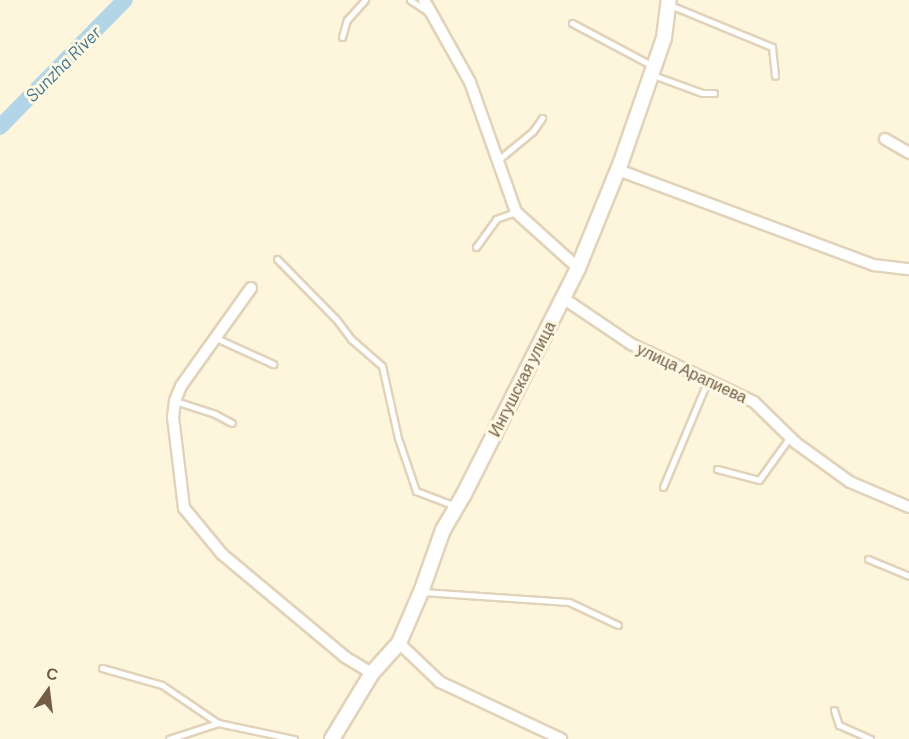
<!DOCTYPE html>
<html>
<head>
<meta charset="utf-8">
<style>
  body { margin:0 }
  #map { position:relative; width:909px; height:739px; overflow:hidden; background:#fdf6dd; font-family:Barlow,sans-serif }
  div>[style] { position:absolute }
  [style*='--x'] { left:calc(var(--x)*1px); top:calc(var(--y)*1px); width:calc(var(--w)*1px); rotate:calc(var(--a)*1deg) }
  .river>* { height:16px; margin:-8px; padding:0 8px; transform-origin:8px; border-radius:8px; background:#b2d6e7 }
  .roads { filter:drop-shadow(2px 0 #e1d3b9) drop-shadow(-2px 0 #e1d3b9) drop-shadow(0 2px #e1d3b9) drop-shadow(0 -2px #e1d3b9) }
  .service>* { height:5px; margin:-2.5px; padding:0 2.5px; transform-origin:2.5px; border-radius:2.5px; background:#fff }
  .minor>* { height:10px; margin:-5px; padding:0 5px; transform-origin:5px; border-radius:5px; background:#fff }
  .tertiary>* { height:14px; margin:-7px; padding:0 7px; transform-origin:7px; border-radius:7px; background:#fff }
  span { translate:-50% -50%; white-space:nowrap; text-align:center; line-height:1.15; -webkit-text-stroke:6px #fff9e4; paint-order:stroke }
  .street-label { font-size:16px; color:#735d45 }
  .water-label { font-size:18px; color:#41758f; font-style:italic }
  .north { position:absolute; left:18px; top:661px; width:60px; height:60px; -webkit-text-stroke:4px #fff9e4; paint-order:stroke; rotate:14deg; font-size:16px; font-weight:700; line-height:24px; text-align:center; color:#735d45 }
  .north::after { content:''; display:block; margin:auto; width:21px; height:27px; background:#735d45; clip-path:polygon(50% 0,100% 100%,50% 72%,0 100%) }
</style>
</head>
<body>
<div id="map">
  <div class="river">
    <div style="--x:0;--y:127;--w:178;--a:-45.5"></div>
  </div>
  <div class="roads">
    <div class="service">
      <div style="--x:410;--y:0;--w:22;--a:34"></div>
      <div style="--x:670;--y:5;--w:110;--a:22.4"></div>
      <div style="--x:772;--y:47;--w:29;--a:84"></div>
      <div style="--x:572;--y:23;--w:92;--a:28"></div>
      <div style="--x:342;--y:37;--w:18;--a:-74"></div>
      <div style="--x:347;--y:20;--w:27;--a:-48"></div>
      <div style="--x:653;--y:75;--w:52;--a:20.2"></div>
      <div style="--x:702;--y:93;--w:12;--a:0"></div>
      <div style="--x:498;--y:160;--w:45;--a:-39.6"></div>
      <div style="--x:533;--y:131;--w:16;--a:-55"></div>
      <div style="--x:476;--y:247;--w:34;--a:-54"></div>
      <div style="--x:496;--y:219;--w:20;--a:-20"></div>
      <div style="--x:277;--y:259;--w:84;--a:45.5"></div>
      <div style="--x:336;--y:319;--w:25;--a:53"></div>
      <div style="--x:351;--y:339;--w:41;--a:41.1"></div>
      <div style="--x:382;--y:366;--w:74;--a:77.5"></div>
      <div style="--x:398;--y:438;--w:56;--a:71.2"></div>
      <div style="--x:416;--y:491;--w:42;--a:21"></div>
      <div style="--x:216;--y:338;--w:63;--a:24.5"></div>
      <div style="--x:175;--y:401;--w:42;--a:18"></div>
      <div style="--x:215;--y:414;--w:19;--a:28"></div>
      <div style="--x:717;--y:469;--w:43;--a:14.7"></div>
      <div style="--x:759;--y:480;--w:53;--a:-54.2"></div>
      <div style="--x:663;--y:487;--w:116;--a:-67.2"></div>
      <div style="--x:868;--y:559;--w:44;--a:22.5"></div>
      <div style="--x:423;--y:592;--w:146;--a:3.9"></div>
      <div style="--x:569;--y:602;--w:54;--a:25.1"></div>
      <div style="--x:102;--y:668;--w:62;--a:15.8"></div>
      <div style="--x:162;--y:685;--w:68;--a:34.2"></div>
      <div style="--x:218;--y:723;--w:78;--a:11.9"></div>
      <div style="--x:834;--y:710;--w:16;--a:72"></div>
      <div style="--x:839;--y:725;--w:34;--a:24"></div>
      <div style="--x:169;--y:739;--w:52;--a:-18.1"></div>
    </div>
    <div class="minor">
      <div style="--x:424;--y:0;--w:94;--a:60.7"></div>
      <div style="--x:470;--y:82;--w:138;--a:70.5"></div>
      <div style="--x:516;--y:212;--w:84;--a:42.1"></div>
      <div style="--x:885;--y:139;--w:28;--a:30"></div>
      <div style="--x:618;--y:170;--w:273;--a:20.4"></div>
      <div style="--x:874;--y:265;--w:35;--a:7"></div>
      <div style="--x:251;--y:288;--w:120;--a:125.5"></div>
      <div style="--x:181;--y:386;--w:16;--a:112"></div>
      <div style="--x:175;--y:401;--w:16;--a:97"></div>
      <div style="--x:173;--y:417;--w:92;--a:83.1"></div>
      <div style="--x:184;--y:508;--w:60;--a:50.4"></div>
      <div style="--x:222;--y:554;--w:160;--a:39.9"></div>
      <div style="--x:345;--y:657;--w:31;--a:31"></div>
      <div style="--x:563;--y:298;--w:82;--a:34.1"></div>
      <div style="--x:631;--y:344;--w:136;--a:25.2"></div>
      <div style="--x:754;--y:402;--w:59;--a:44.3"></div>
      <div style="--x:796;--y:443;--w:67;--a:35.8"></div>
      <div style="--x:850;--y:482;--w:64;--a:23"></div>
      <div style="--x:399;--y:643;--w:57;--a:43.6"></div>
      <div style="--x:440;--y:682;--w:134;--a:25.2"></div>
    </div>
    <div class="tertiary">
      <div style="--x:332;--y:739;--w:77;--a:-58.8"></div>
      <div style="--x:372;--y:673;--w:40;--a:-48"></div>
      <div style="--x:399;--y:643;--w:56;--a:-66.7"></div>
      <div style="--x:421;--y:592;--w:66;--a:-70.5"></div>
      <div style="--x:443;--y:530;--w:42;--a:-59.7"></div>
      <div style="--x:464;--y:494;--w:253;--a:-63.2"></div>
      <div style="--x:578;--y:268;--w:114;--a:-67.9"></div>
      <div style="--x:621;--y:162;--w:131;--a:-70.9"></div>
      <div style="--x:664;--y:38;--w:38;--a:-83"></div>
    </div>
  </div>
  <div class="street-label">
    <span style="left:692px;top:373px;rotate:25deg">улица Арапиева</span>
    <span style="left:522px;top:379px;rotate:-63deg">Ингушская улица</span>
  </div>
  <div class="water-label">
    <span style="left:63px;top:64px;rotate:-45deg">Sunzha River</span>
  </div>
  <div class="north">С</div>
</div>
</body>
</html>
